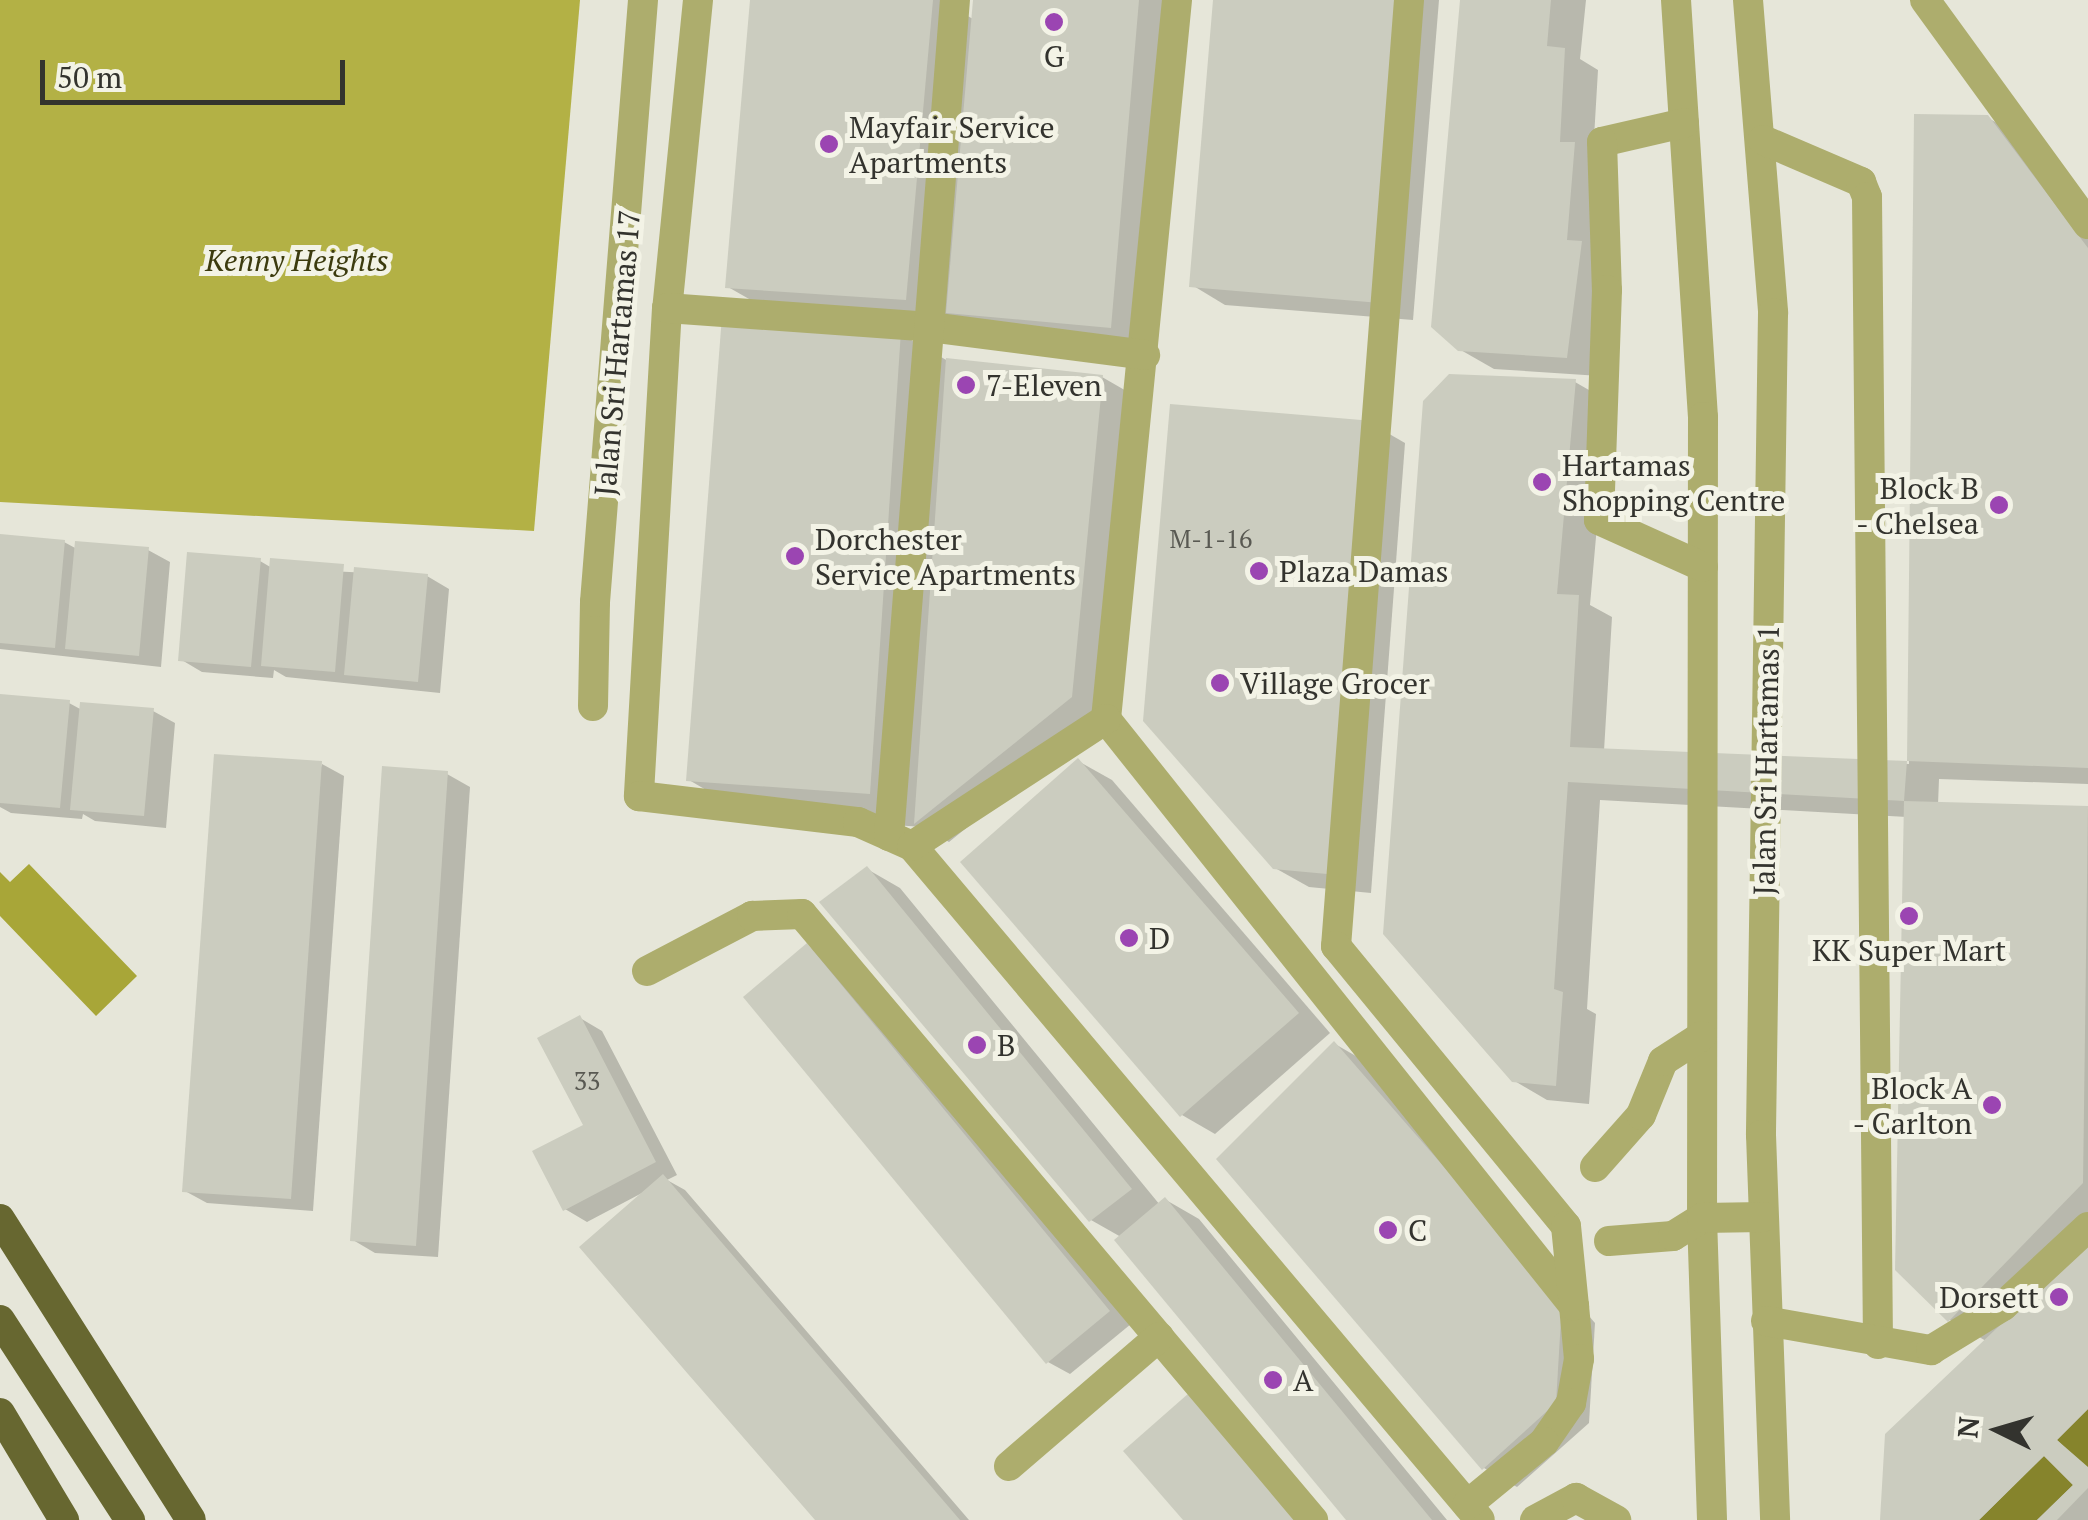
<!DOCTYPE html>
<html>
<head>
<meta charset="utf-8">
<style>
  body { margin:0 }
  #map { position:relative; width:2088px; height:1520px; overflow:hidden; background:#e6e6d9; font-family:"PT Serif",serif }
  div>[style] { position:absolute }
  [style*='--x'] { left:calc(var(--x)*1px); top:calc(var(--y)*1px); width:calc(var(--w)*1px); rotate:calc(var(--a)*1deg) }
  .forest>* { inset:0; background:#b3b145 }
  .water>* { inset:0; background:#a8a638 }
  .shadow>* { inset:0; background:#0003 }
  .building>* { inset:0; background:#cbccbf }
  .minor>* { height:30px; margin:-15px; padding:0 15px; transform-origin:15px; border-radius:15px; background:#adad6d }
  .highway>* { height:30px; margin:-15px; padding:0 15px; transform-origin:15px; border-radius:15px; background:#676730 }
  .dots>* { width:28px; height:28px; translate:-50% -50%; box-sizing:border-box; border:5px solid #f3f3e6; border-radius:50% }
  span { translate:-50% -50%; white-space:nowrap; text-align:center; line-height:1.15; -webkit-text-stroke:10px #f3f3e6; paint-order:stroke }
  .number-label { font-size:25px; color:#595952 }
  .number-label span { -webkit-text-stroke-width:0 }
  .poi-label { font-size:30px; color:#33332e }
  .left { translate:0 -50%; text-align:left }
  .right { translate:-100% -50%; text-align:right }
  .park-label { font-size:30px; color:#3c3b0e; font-style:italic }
  .street-label { font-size:30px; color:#33332e }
  .north { position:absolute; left:1948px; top:1380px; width:100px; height:100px; -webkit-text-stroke:8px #f3f3e6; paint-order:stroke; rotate:275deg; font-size:28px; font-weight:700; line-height:40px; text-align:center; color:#33332e }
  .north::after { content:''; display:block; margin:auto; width:35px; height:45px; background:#33332e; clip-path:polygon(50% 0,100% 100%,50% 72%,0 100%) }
  .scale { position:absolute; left:40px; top:60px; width:305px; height:45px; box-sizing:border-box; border:5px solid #33332e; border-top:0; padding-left:12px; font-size:30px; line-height:35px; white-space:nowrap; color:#33332e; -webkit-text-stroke:8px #f3f3e6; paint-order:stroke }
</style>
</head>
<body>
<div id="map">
  <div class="forest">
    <div style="clip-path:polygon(0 0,580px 0,534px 531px,0 502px)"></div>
  </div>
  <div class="water">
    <div style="clip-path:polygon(29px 864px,137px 976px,96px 1016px,0 916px,0 872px,10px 882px)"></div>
    <div style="clip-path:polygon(2088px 1409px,2088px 1467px,2086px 1469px,2057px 1440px)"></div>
    <div style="clip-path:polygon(2044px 1456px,2073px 1485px,2037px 1520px,1979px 1520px)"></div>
  </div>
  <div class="shadow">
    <div style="clip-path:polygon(753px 0,967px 0,966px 15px,973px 19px,975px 0,1173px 0,1144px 345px,892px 329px,948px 361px,1102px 377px,1135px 396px,1104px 716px,949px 842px,923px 827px,749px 815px,689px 780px,793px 324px,728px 287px)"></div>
    <div style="clip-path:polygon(1215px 0,1439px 0,1413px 320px,1225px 305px,1192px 285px)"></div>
    <div style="clip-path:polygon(1462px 0,1586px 0,1580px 59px,1598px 70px,1593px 155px,1600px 376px,1494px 369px,1459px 349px)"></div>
    <div style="clip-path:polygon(1916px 116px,1988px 118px,2022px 137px,2088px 225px,2088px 784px,1939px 779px,1938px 805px,2088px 809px,2088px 1231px,1996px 1326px,2088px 1245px,2088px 1520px,1882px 1520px,1986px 1341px,1950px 1320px,1907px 817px,1600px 800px,1587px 1009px,1596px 1014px,1589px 1104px,1547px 1100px,1513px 1080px,1575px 382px,1608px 401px,1590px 605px,1612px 617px,1604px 751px,1909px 764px)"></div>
    <div style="clip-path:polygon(1372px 424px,1405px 443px,1371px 893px,1309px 887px,1275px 868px)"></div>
    <div style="clip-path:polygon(0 537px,64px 542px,77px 549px,148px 550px,170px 562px,161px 667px,0 649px)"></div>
    <div style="clip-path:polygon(260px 561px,272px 568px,427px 576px,449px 589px,440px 693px,286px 677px,274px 670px,273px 678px,202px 672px,180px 659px)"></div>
    <div style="clip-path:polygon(0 697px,69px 703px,82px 710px,153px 711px,175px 723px,166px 828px,95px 821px,83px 814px,82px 819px,11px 813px,0 807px)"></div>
    <div style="clip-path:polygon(1078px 761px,1112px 780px,1330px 1033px,1215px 1134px,1182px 1115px)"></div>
    <div style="clip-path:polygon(322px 764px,344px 776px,313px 1211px,207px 1203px,185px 1191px)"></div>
    <div style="clip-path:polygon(447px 774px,470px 787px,438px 1257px,375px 1253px,353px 1240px)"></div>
    <div style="clip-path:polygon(867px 869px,900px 888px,1160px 1205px,1166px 1200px,1199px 1219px,1447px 1520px,1349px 1520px,1121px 1237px,1091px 1220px)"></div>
    <div style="clip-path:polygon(807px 946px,830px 959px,1131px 1324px,1070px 1374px,1048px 1362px)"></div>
    <div style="clip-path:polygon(580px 1018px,602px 1031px,677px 1175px,667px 1180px,685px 1190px,969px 1520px,818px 1520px,642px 1193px,587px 1222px,565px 1209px,586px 1126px)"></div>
    <div style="clip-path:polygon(1335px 1044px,1368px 1063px,1595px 1323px,1589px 1423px,1517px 1487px,1484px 1468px)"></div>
  </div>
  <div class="building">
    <div style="clip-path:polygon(750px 0,933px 0,906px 300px,725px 288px)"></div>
    <div style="clip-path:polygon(973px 0,1139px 0,1111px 328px,946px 313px)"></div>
    <div style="clip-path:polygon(1213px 0,1404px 0,1380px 303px,1189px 287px)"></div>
    <div style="clip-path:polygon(1460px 0,1551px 0,1547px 46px,1565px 48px,1560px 142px,1575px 142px,1567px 240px,1582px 241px,1567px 358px,1458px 351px,1431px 327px)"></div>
    <div style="clip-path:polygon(1914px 114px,1988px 115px,2088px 248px,2088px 768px,1907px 761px,1904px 801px,1568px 782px,1554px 989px,1563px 992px,1556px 1086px,1512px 1082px,1383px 934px,1423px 401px,1449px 374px,1576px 379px,1557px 594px,1579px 595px,1570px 747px,1907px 761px)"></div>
    <div style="clip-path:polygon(722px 316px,901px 331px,870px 794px,686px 781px)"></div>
    <div style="clip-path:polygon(946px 358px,1103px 375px,1072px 697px,914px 824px)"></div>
    <div style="clip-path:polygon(1170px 404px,1373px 421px,1338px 875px,1273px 869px,1143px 721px)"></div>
    <div style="clip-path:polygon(0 534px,65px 540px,55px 648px,0 643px)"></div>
    <div style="clip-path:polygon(75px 541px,149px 547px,139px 656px,65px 649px)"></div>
    <div style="clip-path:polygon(187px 552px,261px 558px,251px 667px,178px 661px)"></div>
    <div style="clip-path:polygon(270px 558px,344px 564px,335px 672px,261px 666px)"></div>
    <div style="clip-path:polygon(354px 567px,428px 574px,418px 682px,344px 675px)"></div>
    <div style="clip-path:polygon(0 694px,70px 700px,60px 808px,0 803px)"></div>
    <div style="clip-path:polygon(80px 702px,154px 708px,144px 816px,70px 810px)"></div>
    <div style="clip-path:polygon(214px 754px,322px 761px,291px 1199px,182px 1192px)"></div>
    <div style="clip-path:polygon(1078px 758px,1299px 1013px,1180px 1117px,960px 862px)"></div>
    <div style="clip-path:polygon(382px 766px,448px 771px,416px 1246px,350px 1241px)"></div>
    <div style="clip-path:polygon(1904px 801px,2088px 806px,2083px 1183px,1948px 1322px,1895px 1270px)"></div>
    <div style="clip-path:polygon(867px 866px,1132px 1189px,1089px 1222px,819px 902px)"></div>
    <div style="clip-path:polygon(807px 943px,1110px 1311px,1046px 1364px,743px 997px)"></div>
    <div style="clip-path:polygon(580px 1015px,656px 1162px,563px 1211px,532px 1151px,583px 1125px,537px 1038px)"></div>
    <div style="clip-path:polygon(1334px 1041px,1562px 1302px,1556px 1403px,1482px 1470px,1216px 1159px)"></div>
    <div style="clip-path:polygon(663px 1174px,717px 1237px,960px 1520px,815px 1520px,688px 1374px,579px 1247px)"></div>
    <div style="clip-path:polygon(1165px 1197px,1432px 1520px,1346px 1520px,1114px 1240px)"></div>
    <div style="clip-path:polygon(2088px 1242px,2088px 1409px,2057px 1440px,2088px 1467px,2088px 1488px,2057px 1520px,2037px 1520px,2073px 1485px,2044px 1456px,1979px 1520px,1880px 1520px,1885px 1434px)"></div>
    <div style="clip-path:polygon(1189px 1393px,1299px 1520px,1183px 1520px,1123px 1451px)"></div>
  </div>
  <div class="minor">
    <div style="--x:698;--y:0;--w:310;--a:95.7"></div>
    <div style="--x:667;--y:308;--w:489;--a:93.3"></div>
    <div style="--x:639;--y:796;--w:221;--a:6.8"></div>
    <div style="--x:858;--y:822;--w:59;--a:24"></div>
    <div style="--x:912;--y:846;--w:881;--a:49.88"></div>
    <div style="--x:1177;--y:0;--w:722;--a:95.64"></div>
    <div style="--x:1106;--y:719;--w:751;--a:51.44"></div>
    <div style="--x:1574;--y:1306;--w:53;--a:84.6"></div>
    <div style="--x:1579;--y:1359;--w:45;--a:100.3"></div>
    <div style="--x:1571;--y:1403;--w:47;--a:124.7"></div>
    <div style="--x:1544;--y:1442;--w:99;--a:140.7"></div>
    <div style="--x:1409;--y:0;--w:949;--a:94.41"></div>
    <div style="--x:1336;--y:946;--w:362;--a:50.6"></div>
    <div style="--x:1566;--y:1226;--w:80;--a:84.3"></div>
    <div style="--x:1676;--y:0;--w:418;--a:86.3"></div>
    <div style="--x:1703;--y:417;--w:801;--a:90.07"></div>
    <div style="--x:1702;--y:1218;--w:302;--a:88.1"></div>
    <div style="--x:1748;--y:0;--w:314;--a:85.4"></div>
    <div style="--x:1773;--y:313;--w:822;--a:90.84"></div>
    <div style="--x:1761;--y:1135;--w:385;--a:87.9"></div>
    <div style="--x:1925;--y:0;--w:277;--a:54"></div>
    <div style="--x:1684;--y:123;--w:84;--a:167"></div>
    <div style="--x:1602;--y:142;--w:148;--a:88.1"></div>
    <div style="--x:1607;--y:290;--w:230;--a:92"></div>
    <div style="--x:1599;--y:520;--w:114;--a:24.3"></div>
    <div style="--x:1763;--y:140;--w:107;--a:23.2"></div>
    <div style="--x:1861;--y:182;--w:16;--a:68"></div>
    <div style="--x:1867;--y:197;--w:1147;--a:89.45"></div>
    <div style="--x:667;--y:308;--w:264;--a:4.1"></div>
    <div style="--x:930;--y:327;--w:217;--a:7.4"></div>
    <div style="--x:593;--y:706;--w:104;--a:-88.9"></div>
    <div style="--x:595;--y:602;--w:604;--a:-85.44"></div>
    <div style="--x:889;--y:836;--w:839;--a:-85.49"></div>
    <div style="--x:912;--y:846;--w:232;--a:-33.2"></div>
    <div style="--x:647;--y:971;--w:119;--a:-27.6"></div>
    <div style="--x:752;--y:916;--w:50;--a:-2.3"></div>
    <div style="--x:802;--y:914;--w:793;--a:49.86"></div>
    <div style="--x:1595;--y:1167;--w:69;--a:-48.5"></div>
    <div style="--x:1641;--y:1115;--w:58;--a:-67.8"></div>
    <div style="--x:1663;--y:1061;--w:46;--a:-32.7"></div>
    <div style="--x:1609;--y:1241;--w:64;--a:-4.5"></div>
    <div style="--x:1673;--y:1236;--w:34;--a:-32"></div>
    <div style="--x:1702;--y:1218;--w:61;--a:-0.9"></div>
    <div style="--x:1766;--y:1321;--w:168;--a:10"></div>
    <div style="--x:1931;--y:1350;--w:84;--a:-31.4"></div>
    <div style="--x:2003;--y:1306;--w:116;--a:-42.9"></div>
    <div style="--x:1009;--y:1466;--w:198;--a:-40.7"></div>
    <div style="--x:1535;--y:1520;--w:47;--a:-28.2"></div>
    <div style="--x:1576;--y:1498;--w:46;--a:28.8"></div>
  </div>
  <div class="highway">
    <div style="--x:0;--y:1219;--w:356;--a:57.6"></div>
    <div style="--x:0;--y:1320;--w:239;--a:57"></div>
    <div style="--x:0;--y:1413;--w:125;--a:59.1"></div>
  </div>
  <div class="dots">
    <div style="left:1054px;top:22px;background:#9b45b2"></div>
    <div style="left:829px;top:144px;background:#9b45b2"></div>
    <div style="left:966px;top:385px;background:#9b45b2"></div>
    <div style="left:1542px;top:482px;background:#9b45b2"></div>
    <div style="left:1999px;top:505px;background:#9b45b2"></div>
    <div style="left:795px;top:556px;background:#9b45b2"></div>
    <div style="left:1259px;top:571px;background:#9b45b2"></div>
    <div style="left:1220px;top:683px;background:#9b45b2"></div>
    <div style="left:1909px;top:916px;background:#9b45b2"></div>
    <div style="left:1129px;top:938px;background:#9b45b2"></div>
    <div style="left:977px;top:1045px;background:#9b45b2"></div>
    <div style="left:1992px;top:1105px;background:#9b45b2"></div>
    <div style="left:1388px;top:1230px;background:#9b45b2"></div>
    <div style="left:2059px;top:1297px;background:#9b45b2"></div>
    <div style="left:1273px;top:1380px;background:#9b45b2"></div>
  </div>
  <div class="number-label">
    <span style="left:1211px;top:539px">M-1-16</span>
    <span style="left:587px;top:1081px">33</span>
  </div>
  <div class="poi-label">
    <span style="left:1054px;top:56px">G</span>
    <span class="left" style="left:849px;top:144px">Mayfair Service<br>Apartments</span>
    <span class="left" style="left:986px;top:385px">7-Eleven</span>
    <span class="left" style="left:1562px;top:482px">Hartamas<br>Shopping Centre</span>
    <span class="right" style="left:1979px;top:505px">Block B<br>- Chelsea</span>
    <span class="left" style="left:815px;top:556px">Dorchester<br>Service Apartments</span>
    <span class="left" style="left:1279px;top:571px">Plaza Damas</span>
    <span class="left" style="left:1240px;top:683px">Village Grocer</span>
    <span class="left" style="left:1149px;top:938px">D</span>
    <span style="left:1909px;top:950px">KK Super Mart</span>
    <span class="left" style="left:997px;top:1045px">B</span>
    <span class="right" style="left:1972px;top:1105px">Block A<br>- Carlton</span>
    <span class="left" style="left:1408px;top:1230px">C</span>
    <span class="right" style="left:2039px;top:1297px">Dorsett</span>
    <span class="left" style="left:1293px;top:1380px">A</span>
  </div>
  <div class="park-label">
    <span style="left:297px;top:260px">Kenny Heights</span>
  </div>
  <div class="street-label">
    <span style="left:617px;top:353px;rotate:-85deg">Jalan Sri Hartamas 17</span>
    <span style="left:1766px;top:760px;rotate:-89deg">Jalan Sri Hartamas 1</span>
  </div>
  <div class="north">N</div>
  <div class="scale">50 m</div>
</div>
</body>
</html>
